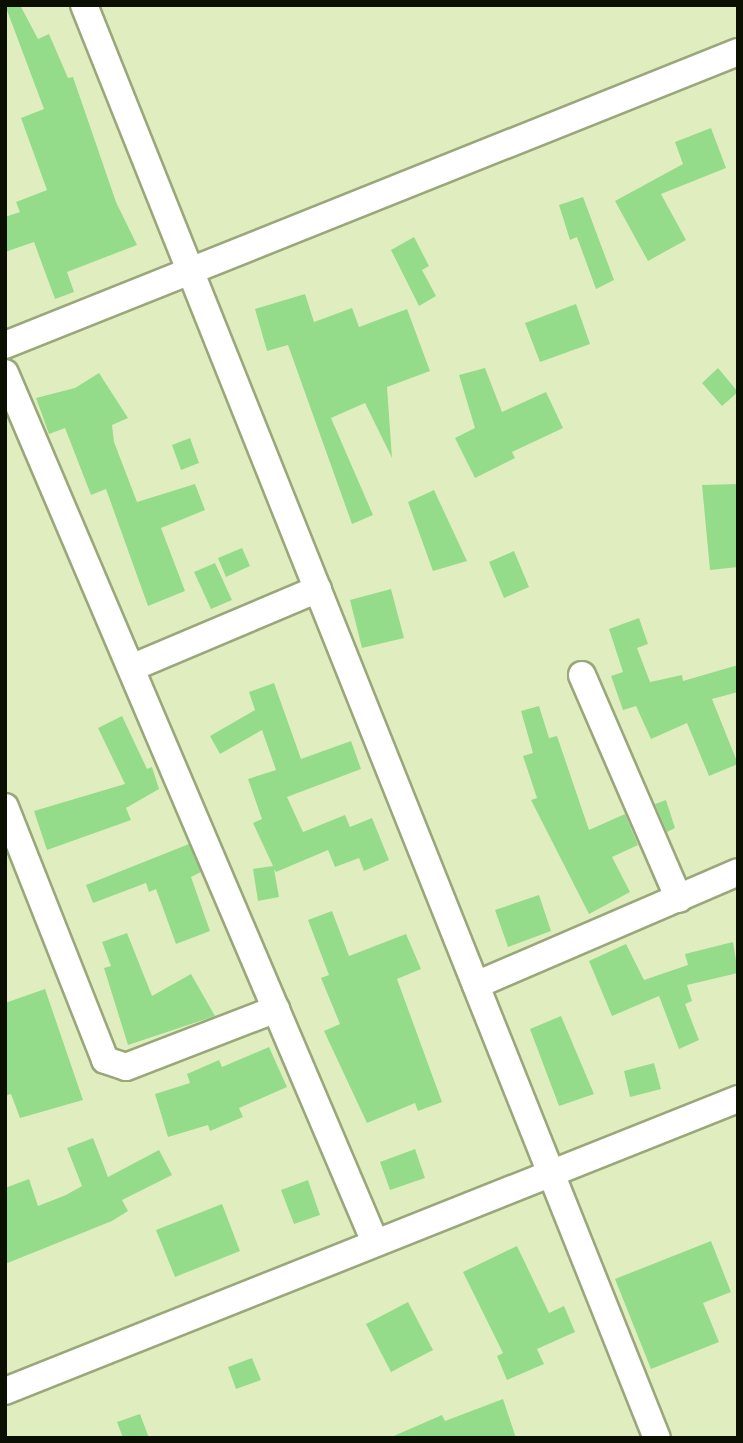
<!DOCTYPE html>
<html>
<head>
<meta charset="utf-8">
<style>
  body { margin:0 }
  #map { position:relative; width:743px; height:1443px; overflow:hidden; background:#e0eebf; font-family:Signika,sans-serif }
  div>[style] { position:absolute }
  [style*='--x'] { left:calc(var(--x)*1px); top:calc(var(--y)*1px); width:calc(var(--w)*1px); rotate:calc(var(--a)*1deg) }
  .building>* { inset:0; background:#95dc8a }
  .roads { filter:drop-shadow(2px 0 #99a77a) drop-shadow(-2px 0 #99a77a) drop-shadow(0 2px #99a77a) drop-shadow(0 -2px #99a77a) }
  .minor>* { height:26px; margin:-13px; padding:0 13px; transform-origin:13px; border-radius:13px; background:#fff }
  span { translate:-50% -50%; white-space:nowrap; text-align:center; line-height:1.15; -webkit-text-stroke:5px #fff; paint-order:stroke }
  .frame { position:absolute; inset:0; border:7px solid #0b0f02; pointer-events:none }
</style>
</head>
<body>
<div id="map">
  <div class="building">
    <div style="clip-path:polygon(5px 5px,20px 5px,38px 39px,49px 34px,68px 78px,73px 77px,116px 202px,137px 245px,67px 272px,74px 292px,55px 299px,34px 242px,5px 252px,5px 217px,20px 212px,16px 202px,47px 190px,21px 118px,44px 109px)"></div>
    <div style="clip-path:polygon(711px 128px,726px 168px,661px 194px,686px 240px,648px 261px,615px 201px,683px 164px,675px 142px)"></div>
    <div style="clip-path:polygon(583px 197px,614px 280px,596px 289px,577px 237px,570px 240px,559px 205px)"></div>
    <div style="clip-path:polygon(414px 237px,429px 266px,422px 270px,436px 296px,419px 306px,391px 250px)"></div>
    <div style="clip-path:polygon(305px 294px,314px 322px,352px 308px,359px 327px,407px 309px,430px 371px,387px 387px,392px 458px,365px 403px,331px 418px,373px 515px,352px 524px,288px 345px,267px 351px,255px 309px)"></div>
    <div style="clip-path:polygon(576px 304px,590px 344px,540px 362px,525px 323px)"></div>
    <div style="clip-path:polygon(485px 368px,502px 412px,546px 392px,563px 428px,512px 452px,515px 458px,475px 478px,455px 438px,475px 428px,459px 375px)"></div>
    <div style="clip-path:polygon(718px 368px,738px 392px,722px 406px,702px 383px)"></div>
    <div style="clip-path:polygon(99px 373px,128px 418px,112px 425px,114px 442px,137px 502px,195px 484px,205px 510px,161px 528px,185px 591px,148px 606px,106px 489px,91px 495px,65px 428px,49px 434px,36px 398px,75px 388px)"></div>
    <div style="clip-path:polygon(190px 438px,199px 463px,181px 470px,172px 445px)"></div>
    <div style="clip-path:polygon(738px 484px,738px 567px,710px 570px,702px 485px)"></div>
    <div style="clip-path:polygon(434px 490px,467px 561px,433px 571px,408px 502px)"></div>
    <div style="clip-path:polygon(242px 548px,250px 566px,226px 577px,218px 558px)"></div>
    <div style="clip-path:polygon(514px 551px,529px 587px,504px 598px,489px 562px)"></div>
    <div style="clip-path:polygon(215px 563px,232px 600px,211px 609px,194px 572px)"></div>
    <div style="clip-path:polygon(391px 589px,404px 638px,362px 648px,350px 600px)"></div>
    <div style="clip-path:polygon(639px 618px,648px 644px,637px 648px,650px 682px,682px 675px,683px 681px,738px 665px,738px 692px,712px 699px,738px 764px,709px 776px,687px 723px,651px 739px,636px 706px,623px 710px,611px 676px,623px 672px,609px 629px)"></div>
    <div style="clip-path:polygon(274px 683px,301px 759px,351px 741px,361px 769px,287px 797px,303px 832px,345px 815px,350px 827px,372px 818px,389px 860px,364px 871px,359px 858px,335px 867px,328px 850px,276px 872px,274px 869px,279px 897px,258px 901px,253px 869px,273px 866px,253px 823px,262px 819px,248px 779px,276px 770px,262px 730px,220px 754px,210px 736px,255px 710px,249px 692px)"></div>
    <div style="clip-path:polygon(539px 706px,549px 738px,557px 736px,589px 830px,625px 814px,638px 845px,612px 857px,630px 892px,589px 914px,531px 800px,537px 798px,523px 756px,533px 753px,521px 711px)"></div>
    <div style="clip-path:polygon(122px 716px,147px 769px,152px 767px,159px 789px,126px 808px,131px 820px,47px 850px,34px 811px,125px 784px,98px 728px)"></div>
    <div style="clip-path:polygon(666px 800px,675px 828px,667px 832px,655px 804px)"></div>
    <div style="clip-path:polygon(189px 844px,201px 872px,191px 877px,210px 931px,176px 944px,156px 889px,149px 892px,146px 883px,93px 903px,86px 885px)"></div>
    <div style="clip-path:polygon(539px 895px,551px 931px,508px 947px,495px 910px)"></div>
    <div style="clip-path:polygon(332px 911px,349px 956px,406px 934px,421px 969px,397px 979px,442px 1102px,418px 1111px,415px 1103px,367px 1123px,324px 1031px,340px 1024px,321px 978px,329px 975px,308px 920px)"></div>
    <div style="clip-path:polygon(127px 933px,152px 996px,191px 974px,215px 1016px,128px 1045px,104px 968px,111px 966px,102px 942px)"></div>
    <div style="clip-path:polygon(733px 942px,738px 973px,687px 985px,692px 1001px,685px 1004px,699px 1040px,679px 1049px,659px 996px,612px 1016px,589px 961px,626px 944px,644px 980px,688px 965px,685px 954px)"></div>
    <div style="clip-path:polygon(45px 989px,83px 1100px,20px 1118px,11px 1094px,5px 1096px,5px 1003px)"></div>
    <div style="clip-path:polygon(561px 1016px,594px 1094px,559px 1106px,530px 1029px)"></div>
    <div style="clip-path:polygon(269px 1047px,287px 1087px,239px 1108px,243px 1117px,210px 1131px,208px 1125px,168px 1137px,155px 1094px,190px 1083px,187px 1074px,219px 1060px,222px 1067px)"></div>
    <div style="clip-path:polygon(654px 1063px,661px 1089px,630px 1097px,624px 1071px)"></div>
    <div style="clip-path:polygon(93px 1138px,108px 1177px,159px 1150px,172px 1175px,122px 1200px,128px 1211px,112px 1221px,5px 1264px,5px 1188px,29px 1179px,38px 1206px,66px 1195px,82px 1186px,67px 1148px)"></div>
    <div style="clip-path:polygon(415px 1149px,425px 1178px,390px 1190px,380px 1162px)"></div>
    <div style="clip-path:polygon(308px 1180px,320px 1215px,294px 1224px,281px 1190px)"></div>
    <div style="clip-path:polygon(222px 1204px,240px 1251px,175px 1277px,156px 1230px)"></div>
    <div style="clip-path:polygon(711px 1241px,731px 1292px,703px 1303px,719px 1342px,651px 1369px,615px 1279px)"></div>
    <div style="clip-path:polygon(517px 1246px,549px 1313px,564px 1306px,575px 1332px,537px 1349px,544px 1364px,507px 1380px,497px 1356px,503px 1353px,463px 1272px)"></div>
    <div style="clip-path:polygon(408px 1302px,433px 1350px,391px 1372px,366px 1324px)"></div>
    <div style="clip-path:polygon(252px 1358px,261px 1380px,236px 1389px,228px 1367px)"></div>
    <div style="clip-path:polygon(503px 1399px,516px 1438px,389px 1438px,442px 1415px,445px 1421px)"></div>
    <div style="clip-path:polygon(140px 1414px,149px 1438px,123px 1438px,117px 1422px)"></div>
  </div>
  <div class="roads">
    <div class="minor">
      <div style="--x:84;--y:5;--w:1543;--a:68.21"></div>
      <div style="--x:5;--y:345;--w:789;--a:-21.79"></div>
      <div style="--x:5;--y:373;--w:944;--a:66.94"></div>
      <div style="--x:131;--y:668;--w:203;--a:-22.9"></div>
      <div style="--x:582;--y:675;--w:244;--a:66.6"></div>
      <div style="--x:5;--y:807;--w:272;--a:68.4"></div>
      <div style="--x:105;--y:1060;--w:22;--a:18"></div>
      <div style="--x:126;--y:1067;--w:161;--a:-21.1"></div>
      <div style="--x:476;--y:985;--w:285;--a:-23.3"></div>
      <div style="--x:5;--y:1391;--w:789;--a:-21.72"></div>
    </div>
  </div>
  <div class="frame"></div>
</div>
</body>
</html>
